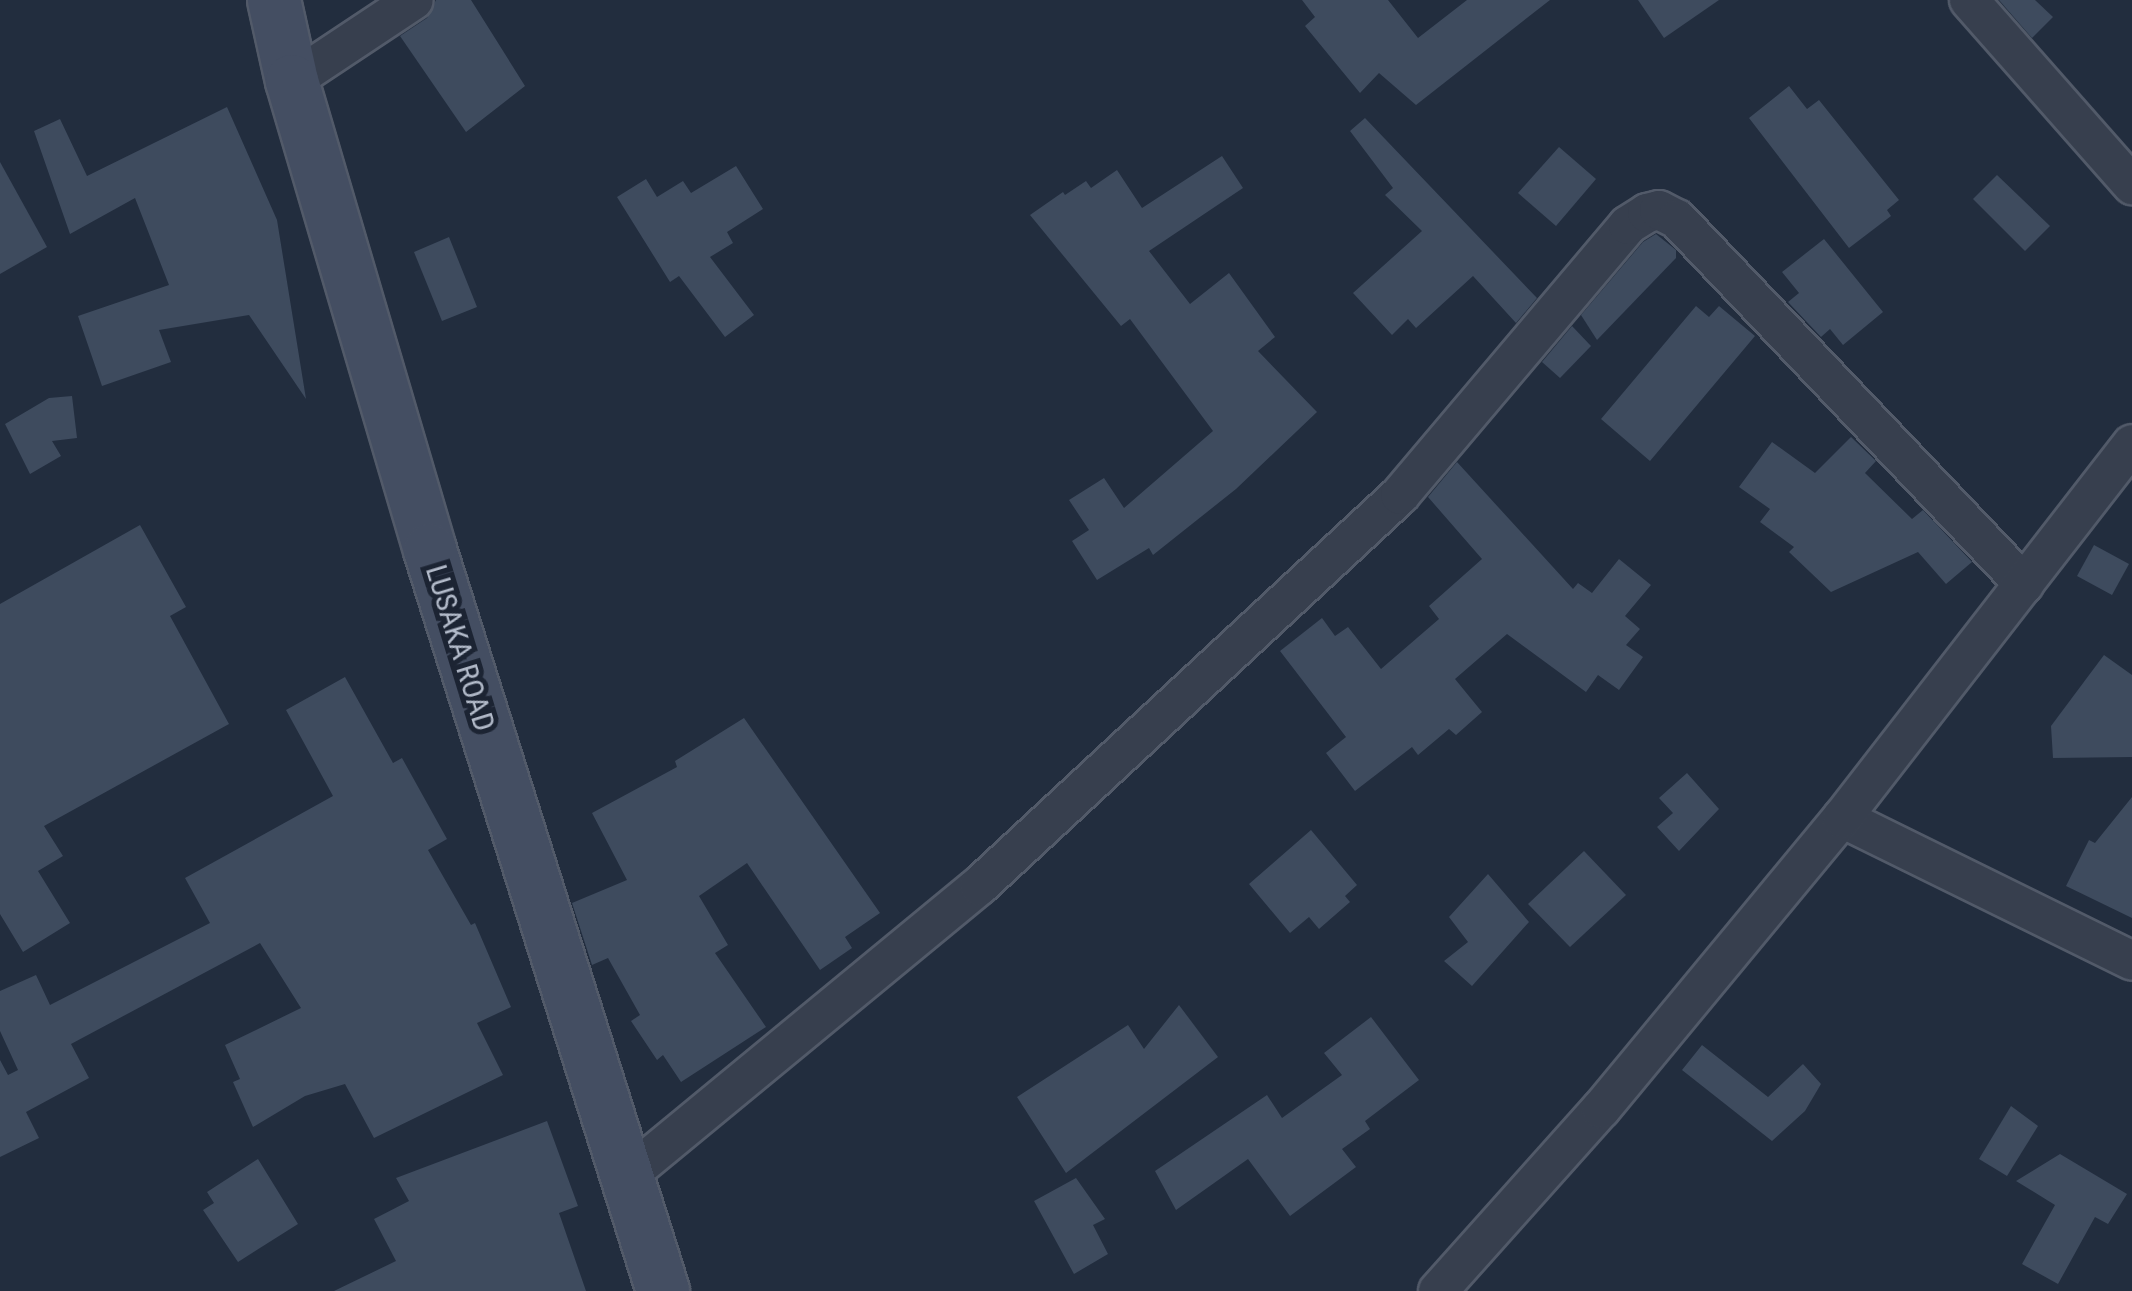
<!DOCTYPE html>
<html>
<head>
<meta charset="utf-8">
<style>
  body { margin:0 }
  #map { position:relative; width:2132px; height:1291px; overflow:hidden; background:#222d3e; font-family:"Roboto Condensed",sans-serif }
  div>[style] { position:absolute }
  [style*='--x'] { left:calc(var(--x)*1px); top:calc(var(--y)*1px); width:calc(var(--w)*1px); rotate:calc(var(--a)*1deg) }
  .building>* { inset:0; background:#3e4b5e }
  .roads { filter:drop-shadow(2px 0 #525a69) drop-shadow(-2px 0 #525a69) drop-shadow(0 2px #525a69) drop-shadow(0 -2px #525a69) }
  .street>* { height:38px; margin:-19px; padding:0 19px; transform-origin:19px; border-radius:19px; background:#373f4e }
  .secondary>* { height:52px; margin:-26px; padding:0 26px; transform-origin:26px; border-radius:26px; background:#444e62 }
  span { translate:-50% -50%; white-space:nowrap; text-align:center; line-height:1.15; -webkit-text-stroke:10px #1c2433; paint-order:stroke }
  .street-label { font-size:30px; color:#b2bac9 }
</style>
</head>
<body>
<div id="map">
  <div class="building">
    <div style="clip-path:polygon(436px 0,471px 0,525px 86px,466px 132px,400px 36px,427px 18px)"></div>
    <div style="clip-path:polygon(1302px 0,1388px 0,1418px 38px,1467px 0,1550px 0,1416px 105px,1379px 73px,1360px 93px,1305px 26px,1315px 17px)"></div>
    <div style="clip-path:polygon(1638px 0,1719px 0,1664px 38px)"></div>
    <div style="clip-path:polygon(1999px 0,2035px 0,2053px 17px,2032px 38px)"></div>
    <div style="clip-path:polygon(1789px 86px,1807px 109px,1819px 100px,1899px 200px,1887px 210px,1891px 216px,1849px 248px,1749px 118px)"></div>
    <div style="clip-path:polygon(227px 107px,277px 220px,306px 399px,249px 315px,159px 330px,171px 362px,102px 386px,78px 316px,169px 285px,135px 198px,70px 234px,34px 131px,60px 119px,87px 176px)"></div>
    <div style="clip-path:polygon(1365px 118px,1537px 298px,1516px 323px,1473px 276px,1416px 328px,1408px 319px,1392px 335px,1353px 293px,1422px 231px,1385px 195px,1393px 188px,1350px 131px)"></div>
    <div style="clip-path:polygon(1559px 147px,1596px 179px,1556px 226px,1518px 193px)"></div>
    <div style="clip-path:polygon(1222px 156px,1243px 188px,1149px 251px,1190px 304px,1229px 273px,1275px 337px,1258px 351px,1317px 412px,1236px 489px,1153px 555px,1149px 548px,1097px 580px,1072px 541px,1089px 530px,1069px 500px,1104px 478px,1124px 508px,1213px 431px,1130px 319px,1121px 326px,1030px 215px,1063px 192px,1065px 195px,1086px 181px,1091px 188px,1117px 170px,1142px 208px)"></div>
    <div style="clip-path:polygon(0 162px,47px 247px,0 274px)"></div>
    <div style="clip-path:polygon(736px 166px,763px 209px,727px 232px,733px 243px,710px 257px,754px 315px,725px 337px,679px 276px,670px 282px,617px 197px,646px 179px,657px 197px,683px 181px,691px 193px)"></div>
    <div style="clip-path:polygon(1997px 175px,2050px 226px,2025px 251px,1973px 199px)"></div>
    <div style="clip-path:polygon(1656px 234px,1676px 250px,1676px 258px,1597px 340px,1581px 315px,1643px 242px)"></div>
    <div style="clip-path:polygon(449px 237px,477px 307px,442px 321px,414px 252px)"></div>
    <div style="clip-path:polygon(1824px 239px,1883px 312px,1843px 345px,1830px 329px,1821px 337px,1788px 302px,1799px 293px,1782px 272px)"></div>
    <div style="clip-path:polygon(1696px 306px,1709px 317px,1719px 306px,1755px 336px,1650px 461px,1601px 419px)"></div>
    <div style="clip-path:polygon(1572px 326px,1591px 346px,1560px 378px,1542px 362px)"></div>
    <div style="clip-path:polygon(72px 396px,77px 438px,52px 441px,61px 456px,30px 474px,5px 424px,49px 398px)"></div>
    <div style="clip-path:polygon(1851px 437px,1876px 461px,1865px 473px,1912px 519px,1923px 510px,1972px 562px,1946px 584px,1918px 552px,1831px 592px,1789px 552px,1794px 547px,1760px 522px,1770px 509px,1739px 487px,1772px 442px,1815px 473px)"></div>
    <div style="clip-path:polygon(1457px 462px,1573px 589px,1578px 583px,1592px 593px,1619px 559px,1651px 585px,1625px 616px,1640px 629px,1626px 645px,1643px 657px,1619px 690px,1598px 675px,1586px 692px,1507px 634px,1455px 679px,1482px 712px,1456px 735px,1449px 729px,1418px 755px,1412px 747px,1355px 791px,1326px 753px,1346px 737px,1280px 651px,1322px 618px,1335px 636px,1348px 627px,1381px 669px,1439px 619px,1429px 606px,1482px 559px,1428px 497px)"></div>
    <div style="clip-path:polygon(140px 525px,186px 607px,170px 616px,229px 724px,44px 826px,63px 856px,38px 871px,70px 923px,23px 952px,0 914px,0 604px)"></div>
    <div style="clip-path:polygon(2094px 545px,2129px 564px,2112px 595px,2077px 576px)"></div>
    <div style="clip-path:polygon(2104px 655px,2132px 675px,2132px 757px,2053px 758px,2051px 726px)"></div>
    <div style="clip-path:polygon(345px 677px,393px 763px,402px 758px,447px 839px,428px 850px,471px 925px,475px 923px,511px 1007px,477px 1023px,503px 1075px,374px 1138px,345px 1084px,305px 1096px,253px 1127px,233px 1082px,240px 1079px,225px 1045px,301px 1008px,260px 943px,71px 1044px,89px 1078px,26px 1112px,39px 1138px,0 1157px,0 1060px,8px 1075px,18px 1070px,0 1031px,0 991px,36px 975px,50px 1005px,210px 923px,185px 878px,333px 796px,286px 710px)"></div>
    <div style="clip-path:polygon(744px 718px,880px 913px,845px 937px,852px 948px,820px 970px,747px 863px,699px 896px,728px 945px,715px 953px,766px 1027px,681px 1082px,663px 1055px,657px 1060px,631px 1021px,640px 1015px,608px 958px,592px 965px,572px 903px,627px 880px,592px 813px,677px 767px,675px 761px)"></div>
    <div style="clip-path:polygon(1687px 773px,1719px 809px,1679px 851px,1657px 827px,1673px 813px,1659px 798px)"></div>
    <div style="clip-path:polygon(2132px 797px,2132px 918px,2066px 886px,2089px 840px,2095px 843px)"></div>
    <div style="clip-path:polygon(1311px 830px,1357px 885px,1345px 896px,1350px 902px,1319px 929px,1309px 917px,1290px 933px,1249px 884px)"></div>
    <div style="clip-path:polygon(1584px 851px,1626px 895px,1570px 947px,1528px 904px)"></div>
    <div style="clip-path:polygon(1488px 874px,1529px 922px,1472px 986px,1444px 961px,1468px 942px,1449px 917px)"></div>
    <div style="clip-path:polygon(1179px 1005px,1218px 1057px,1066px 1173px,1017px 1097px,1128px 1025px,1144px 1049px)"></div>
    <div style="clip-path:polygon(1371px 1017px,1419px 1080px,1365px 1121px,1370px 1129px,1342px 1149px,1356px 1167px,1290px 1216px,1248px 1159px,1176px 1210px,1155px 1171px,1267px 1095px,1282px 1118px,1342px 1075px,1324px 1053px)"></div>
    <div style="clip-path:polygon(1702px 1045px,1768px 1097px,1803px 1064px,1821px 1084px,1805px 1111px,1772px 1141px,1682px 1070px)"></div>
    <div style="clip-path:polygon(2011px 1106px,2038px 1126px,2007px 1176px,1979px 1159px)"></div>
    <div style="clip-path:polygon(547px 1121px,578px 1206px,559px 1213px,586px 1291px,334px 1291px,396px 1261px,374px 1219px,409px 1201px,396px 1178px)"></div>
    <div style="clip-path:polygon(2060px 1154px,2127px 1194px,2108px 1224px,2095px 1217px,2058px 1284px,2022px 1264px,2055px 1205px,2016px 1181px)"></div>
    <div style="clip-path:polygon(258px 1159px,298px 1224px,238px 1262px,203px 1210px,214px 1203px,207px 1192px)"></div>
    <div style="clip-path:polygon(1076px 1178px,1105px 1219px,1093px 1225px,1108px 1254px,1074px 1274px,1034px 1201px)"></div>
  </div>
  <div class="roads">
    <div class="street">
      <div style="--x:1969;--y:0;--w:247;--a:48.6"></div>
      <div style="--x:292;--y:81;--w:146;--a:-33.6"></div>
      <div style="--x:1842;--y:818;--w:323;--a:26.2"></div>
      <div style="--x:627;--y:1176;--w:456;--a:-39.5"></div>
      <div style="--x:979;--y:886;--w:575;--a:-42.88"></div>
      <div style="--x:1400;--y:495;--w:353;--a:-49.8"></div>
      <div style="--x:1628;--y:225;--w:22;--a:-32"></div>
      <div style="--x:1647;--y:213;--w:12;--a:-14"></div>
      <div style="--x:1659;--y:210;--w:20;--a:27"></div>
      <div style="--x:1677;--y:219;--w:504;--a:46.45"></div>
      <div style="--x:1438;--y:1291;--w:244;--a:-48.2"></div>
      <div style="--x:1601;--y:1109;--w:378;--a:-50.4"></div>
      <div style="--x:1842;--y:818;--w:473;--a:-52.2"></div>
    </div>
    <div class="secondary">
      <div style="--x:274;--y:0;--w:83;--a:77.5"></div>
      <div style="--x:292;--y:81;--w:489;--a:73.6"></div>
      <div style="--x:430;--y:550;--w:777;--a:72.54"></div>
    </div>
  </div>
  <div class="street-label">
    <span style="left:460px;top:648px;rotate:73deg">LUSAKA ROAD</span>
  </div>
</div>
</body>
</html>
